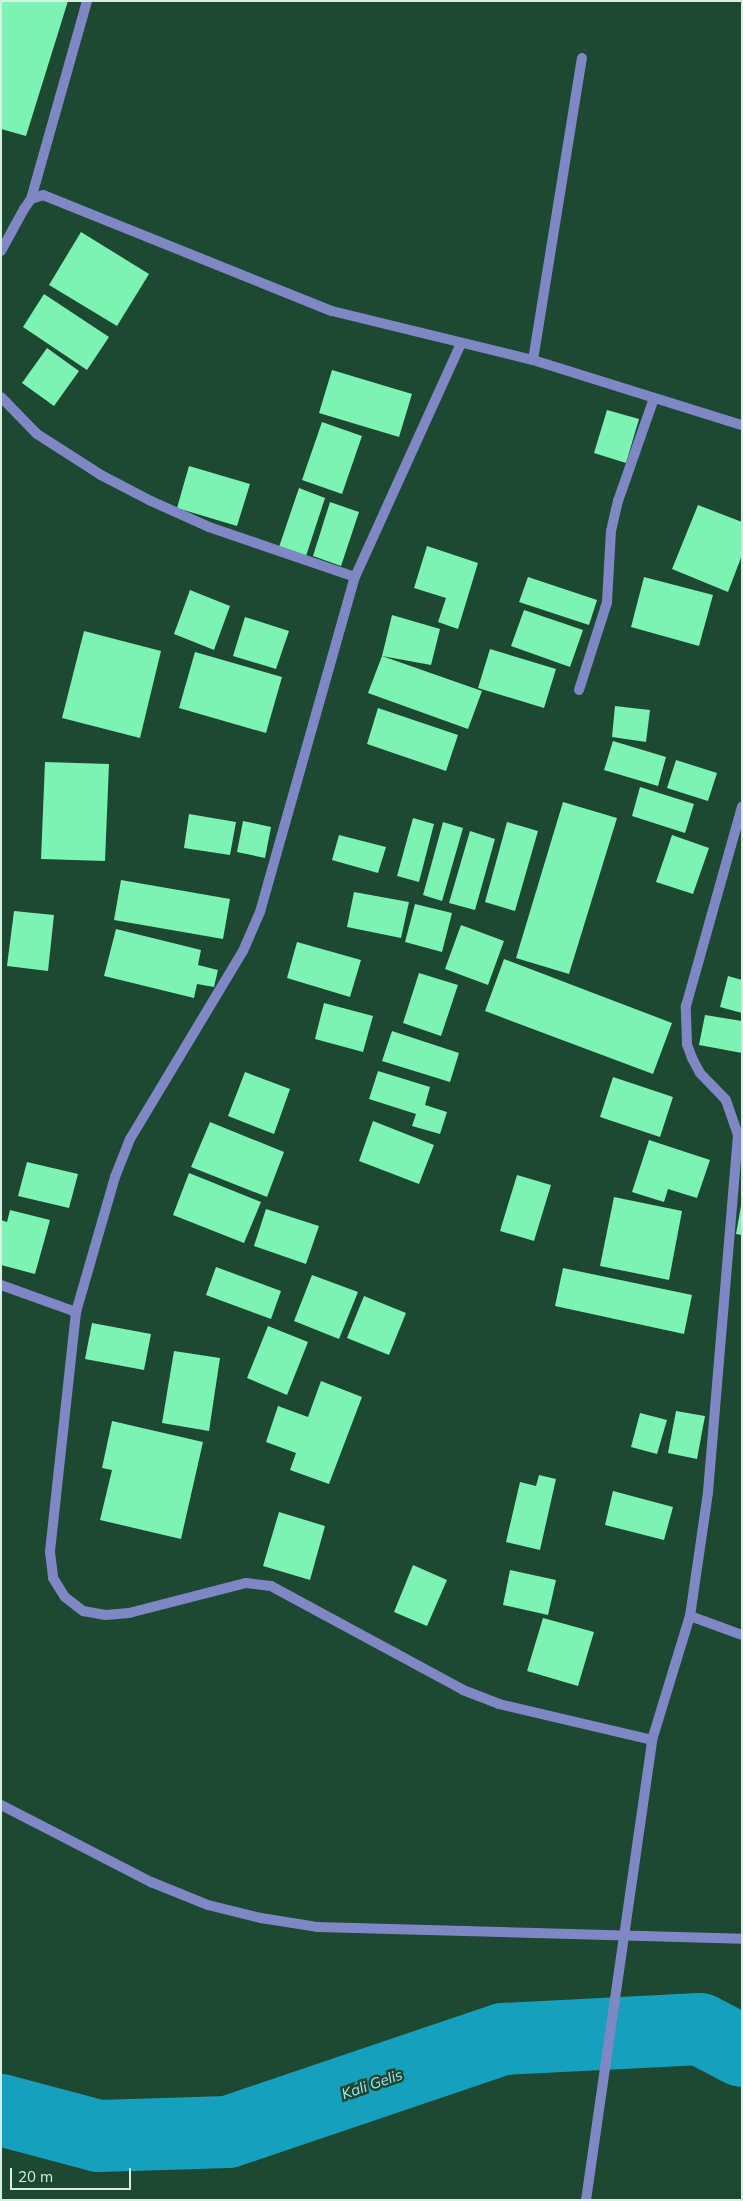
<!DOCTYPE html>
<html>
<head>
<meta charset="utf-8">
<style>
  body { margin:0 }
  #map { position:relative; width:743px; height:2201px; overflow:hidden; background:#1d4831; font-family:Mulish,sans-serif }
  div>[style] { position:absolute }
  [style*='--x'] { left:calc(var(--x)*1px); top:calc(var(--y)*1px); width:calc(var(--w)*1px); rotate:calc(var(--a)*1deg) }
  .river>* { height:72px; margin:-36px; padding:0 36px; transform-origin:36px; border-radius:36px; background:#15a1be }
  .building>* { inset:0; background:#7cf3b2 }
  .street>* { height:10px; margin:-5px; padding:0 5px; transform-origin:5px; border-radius:5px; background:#7f87c4 }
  span { translate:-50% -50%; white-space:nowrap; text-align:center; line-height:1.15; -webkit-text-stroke:5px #1d4831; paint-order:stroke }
  .water-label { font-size:15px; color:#a5e5f8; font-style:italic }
  .frame { position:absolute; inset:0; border:2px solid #d8efe1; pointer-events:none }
  .scale { position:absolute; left:10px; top:2168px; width:121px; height:22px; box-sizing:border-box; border:2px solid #d8efe1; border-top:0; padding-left:6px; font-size:15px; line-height:18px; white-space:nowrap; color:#d8efe1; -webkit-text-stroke:4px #1d4831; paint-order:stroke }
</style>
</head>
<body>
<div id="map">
  <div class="river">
    <div style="--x:1;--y:2110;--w:101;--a:14.9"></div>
    <div style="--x:99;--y:2136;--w:129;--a:-1.8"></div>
    <div style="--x:228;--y:2132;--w:290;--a:-18.7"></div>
    <div style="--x:503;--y:2039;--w:197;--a:-2.9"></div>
    <div style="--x:700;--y:2029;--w:47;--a:27.6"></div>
  </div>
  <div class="building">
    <div style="clip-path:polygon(1px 1px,68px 1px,26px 136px,1px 129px)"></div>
    <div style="clip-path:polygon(81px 232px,149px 274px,117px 326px,49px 285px)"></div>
    <div style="clip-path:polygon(44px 294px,109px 337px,87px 370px,23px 327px)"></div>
    <div style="clip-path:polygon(47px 348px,79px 371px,54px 406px,22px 383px)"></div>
    <div style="clip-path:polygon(332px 370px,412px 394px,399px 437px,319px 413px)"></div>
    <div style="clip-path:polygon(607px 410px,639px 419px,626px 463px,594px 453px)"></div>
    <div style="clip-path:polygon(322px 422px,362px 436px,342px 494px,302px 480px)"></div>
    <div style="clip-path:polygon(189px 466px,250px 484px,237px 526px,177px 508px)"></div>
    <div style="clip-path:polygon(299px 488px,325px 498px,306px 556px,279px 547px)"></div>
    <div style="clip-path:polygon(330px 502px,359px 512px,341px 566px,313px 556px)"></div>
    <div style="clip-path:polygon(698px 505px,742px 522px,742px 555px,728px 592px,672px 569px)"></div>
    <div style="clip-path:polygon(427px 546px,478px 563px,458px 629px,438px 622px,446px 598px,414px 588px)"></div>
    <div style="clip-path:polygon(528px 577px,597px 600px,589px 625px,519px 602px)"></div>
    <div style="clip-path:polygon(644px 577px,713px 595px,699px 646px,631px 627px)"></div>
    <div style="clip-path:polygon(190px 590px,230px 606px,214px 650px,174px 634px)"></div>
    <div style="clip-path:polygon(524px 610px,583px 630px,570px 667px,511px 646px)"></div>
    <div style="clip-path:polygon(392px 615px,440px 629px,431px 665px,382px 656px)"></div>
    <div style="clip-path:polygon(245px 617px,289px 631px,276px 669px,233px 656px)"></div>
    <div style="clip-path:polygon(84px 631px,161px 651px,140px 738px,62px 718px)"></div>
    <div style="clip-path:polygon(490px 649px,556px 669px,544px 708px,478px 688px)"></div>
    <div style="clip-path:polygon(195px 652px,282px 677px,266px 733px,179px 708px)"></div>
    <div style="clip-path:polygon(382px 656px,482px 691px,468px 729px,368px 693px)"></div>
    <div style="clip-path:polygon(615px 706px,650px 710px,646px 742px,612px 737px)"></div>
    <div style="clip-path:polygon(378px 708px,458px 735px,446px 771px,367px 744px)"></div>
    <div style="clip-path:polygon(613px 741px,666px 757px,658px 786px,604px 770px)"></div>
    <div style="clip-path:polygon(676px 760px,717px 773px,708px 801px,667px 788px)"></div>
    <div style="clip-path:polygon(45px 762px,109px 764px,105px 861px,41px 859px)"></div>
    <div style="clip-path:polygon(640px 787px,694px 804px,685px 833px,632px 816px)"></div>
    <div style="clip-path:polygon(563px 802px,617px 818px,569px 974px,516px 958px)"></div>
    <div style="clip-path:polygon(189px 814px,236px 822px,230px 855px,184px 848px)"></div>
    <div style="clip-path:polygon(413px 818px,434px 824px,419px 882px,397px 876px)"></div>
    <div style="clip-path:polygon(243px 821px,271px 827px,265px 858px,237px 852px)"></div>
    <div style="clip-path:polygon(443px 822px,463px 828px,442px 901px,423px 895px)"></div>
    <div style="clip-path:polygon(507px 822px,538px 831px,515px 911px,485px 902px)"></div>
    <div style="clip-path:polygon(470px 831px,495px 839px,475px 910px,449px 903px)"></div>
    <div style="clip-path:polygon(339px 835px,386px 847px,378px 873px,332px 860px)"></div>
    <div style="clip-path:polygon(672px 835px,709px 848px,693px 894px,656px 882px)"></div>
    <div style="clip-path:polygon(121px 880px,230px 899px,223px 939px,114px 920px)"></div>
    <div style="clip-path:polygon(354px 892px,409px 902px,401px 938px,347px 927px)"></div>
    <div style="clip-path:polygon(415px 904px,452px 913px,442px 952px,405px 942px)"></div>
    <div style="clip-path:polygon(14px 911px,54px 915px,48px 971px,7px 966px)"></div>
    <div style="clip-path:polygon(461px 925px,504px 941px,488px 985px,445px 969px)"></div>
    <div style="clip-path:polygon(116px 929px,201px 950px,198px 965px,218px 970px,214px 987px,197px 984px,194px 998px,104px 976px)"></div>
    <div style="clip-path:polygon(297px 942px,361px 960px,350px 997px,287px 978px)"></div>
    <div style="clip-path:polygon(504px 959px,672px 1023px,653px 1074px,485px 1011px)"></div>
    <div style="clip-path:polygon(419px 973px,458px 985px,441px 1036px,403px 1023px)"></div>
    <div style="clip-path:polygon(728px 976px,742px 980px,742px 1013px,720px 1007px)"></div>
    <div style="clip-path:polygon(324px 1003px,373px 1016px,363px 1052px,315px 1039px)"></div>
    <div style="clip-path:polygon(705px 1015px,742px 1021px,742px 1053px,699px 1045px)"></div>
    <div style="clip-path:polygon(392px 1031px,459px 1053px,450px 1082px,382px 1061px)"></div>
    <div style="clip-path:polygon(378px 1071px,430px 1087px,425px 1105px,447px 1112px,440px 1134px,412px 1126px,416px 1114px,369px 1099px)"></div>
    <div style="clip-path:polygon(245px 1072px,290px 1089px,274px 1134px,228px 1116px)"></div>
    <div style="clip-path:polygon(613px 1077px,673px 1097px,660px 1137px,600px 1117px)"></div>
    <div style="clip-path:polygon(373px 1121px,434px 1145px,419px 1184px,359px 1161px)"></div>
    <div style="clip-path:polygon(210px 1122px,284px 1152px,267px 1197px,191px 1167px)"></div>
    <div style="clip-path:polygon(649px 1140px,710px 1160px,697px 1198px,668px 1189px,664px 1202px,632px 1192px)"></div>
    <div style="clip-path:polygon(27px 1162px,78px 1174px,69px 1208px,18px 1196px)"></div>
    <div style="clip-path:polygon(189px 1173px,261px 1202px,244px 1243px,173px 1215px)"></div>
    <div style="clip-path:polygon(517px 1175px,551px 1185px,534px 1241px,500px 1231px)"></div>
    <div style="clip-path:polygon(614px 1197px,682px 1211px,669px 1280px,600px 1266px)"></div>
    <div style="clip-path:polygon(741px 1206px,742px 1206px,742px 1235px,736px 1234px)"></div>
    <div style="clip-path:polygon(266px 1209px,319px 1226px,306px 1264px,254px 1246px)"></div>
    <div style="clip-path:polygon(10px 1210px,50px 1220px,35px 1274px,1px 1265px,1px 1220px,7px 1222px)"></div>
    <div style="clip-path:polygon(216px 1267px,281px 1291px,271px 1319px,206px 1295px)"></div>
    <div style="clip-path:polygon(563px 1268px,692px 1295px,684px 1334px,555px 1306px)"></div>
    <div style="clip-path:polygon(312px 1275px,358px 1292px,339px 1339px,294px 1321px)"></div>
    <div style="clip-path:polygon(364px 1296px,406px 1313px,389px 1355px,347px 1338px)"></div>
    <div style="clip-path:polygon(92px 1323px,151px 1334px,144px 1370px,85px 1359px)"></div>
    <div style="clip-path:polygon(268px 1326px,308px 1342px,287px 1395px,247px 1378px)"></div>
    <div style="clip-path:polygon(174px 1351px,220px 1358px,209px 1431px,162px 1423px)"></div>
    <div style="clip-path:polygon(321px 1381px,362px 1397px,329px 1484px,290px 1470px,296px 1453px,266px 1442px,278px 1406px,308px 1417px)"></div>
    <div style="clip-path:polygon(676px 1411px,705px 1416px,697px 1459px,668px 1453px)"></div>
    <div style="clip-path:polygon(640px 1413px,667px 1420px,657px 1454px,631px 1447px)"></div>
    <div style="clip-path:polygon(112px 1421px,203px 1442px,181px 1539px,100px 1520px,112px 1470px,102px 1468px)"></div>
    <div style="clip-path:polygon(539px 1475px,556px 1479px,540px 1550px,506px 1542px,520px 1482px,536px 1486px)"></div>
    <div style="clip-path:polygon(613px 1491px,673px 1507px,664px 1540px,605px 1525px)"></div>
    <div style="clip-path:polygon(279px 1512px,325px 1526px,310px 1580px,263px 1566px)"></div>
    <div style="clip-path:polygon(413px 1565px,447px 1580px,427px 1626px,394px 1612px)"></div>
    <div style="clip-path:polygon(510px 1570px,556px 1580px,548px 1615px,503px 1605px)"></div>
    <div style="clip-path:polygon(543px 1618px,594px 1632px,578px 1686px,527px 1671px)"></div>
  </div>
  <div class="street">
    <div style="--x:31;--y:199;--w:206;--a:-74.2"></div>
    <div style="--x:1;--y:251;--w:48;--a:-61.3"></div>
    <div style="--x:24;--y:209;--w:12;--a:-55"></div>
    <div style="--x:31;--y:199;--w:13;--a:-18"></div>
    <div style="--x:43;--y:195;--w:311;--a:21.9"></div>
    <div style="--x:332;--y:311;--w:207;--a:13.7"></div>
    <div style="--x:533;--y:360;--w:219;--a:17.3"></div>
    <div style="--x:533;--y:360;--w:306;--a:-80.8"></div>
    <div style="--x:1;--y:397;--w:52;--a:45.8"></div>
    <div style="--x:37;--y:434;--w:76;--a:32.6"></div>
    <div style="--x:101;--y:475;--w:56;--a:27.5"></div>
    <div style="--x:151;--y:501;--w:64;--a:24.1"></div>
    <div style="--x:209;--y:527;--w:154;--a:18.9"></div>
    <div style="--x:579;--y:690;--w:92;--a:-72.3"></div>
    <div style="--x:607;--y:602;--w:71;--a:-86.8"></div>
    <div style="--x:611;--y:531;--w:31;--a:-77"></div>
    <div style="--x:618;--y:501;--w:109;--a:-70.7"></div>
    <div style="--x:1;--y:1285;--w:80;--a:19.8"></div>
    <div style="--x:76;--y:1312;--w:241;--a:96.2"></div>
    <div style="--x:50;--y:1552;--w:26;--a:83"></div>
    <div style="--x:53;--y:1578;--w:22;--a:58"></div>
    <div style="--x:65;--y:1597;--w:23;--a:38"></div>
    <div style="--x:83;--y:1611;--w:23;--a:10"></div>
    <div style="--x:106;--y:1615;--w:23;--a:-5"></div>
    <div style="--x:129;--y:1613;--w:121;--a:-14.4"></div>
    <div style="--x:246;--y:1583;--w:25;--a:7"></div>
    <div style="--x:271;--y:1586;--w:218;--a:28.4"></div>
    <div style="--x:463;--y:1690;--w:39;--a:21"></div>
    <div style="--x:499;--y:1704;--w:157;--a:13.2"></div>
    <div style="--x:76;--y:1312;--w:141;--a:-73.9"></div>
    <div style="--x:115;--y:1177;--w:41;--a:-68.5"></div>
    <div style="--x:130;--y:1139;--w:219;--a:-59"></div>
    <div style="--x:243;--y:951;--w:43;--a:-66.4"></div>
    <div style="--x:260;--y:912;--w:348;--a:-74.2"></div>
    <div style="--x:355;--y:577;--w:257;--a:-65.6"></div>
    <div style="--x:690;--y:1616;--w:55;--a:20.1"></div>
    <div style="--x:1;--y:1805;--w:169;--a:27.2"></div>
    <div style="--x:151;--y:1882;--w:61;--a:22"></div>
    <div style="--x:208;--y:1905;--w:55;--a:13.8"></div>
    <div style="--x:261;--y:1918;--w:58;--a:9"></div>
    <div style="--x:318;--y:1927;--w:424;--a:1.6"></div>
    <div style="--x:586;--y:2200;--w:465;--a:-81.8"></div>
    <div style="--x:652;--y:1740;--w:130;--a:-73"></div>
    <div style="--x:690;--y:1616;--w:125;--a:-81.7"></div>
    <div style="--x:708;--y:1492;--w:358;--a:-85.2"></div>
    <div style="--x:738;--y:1135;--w:37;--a:-109"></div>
    <div style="--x:726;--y:1100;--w:37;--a:-134"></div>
    <div style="--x:700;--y:1073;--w:17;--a:-118"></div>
    <div style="--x:692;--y:1058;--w:15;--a:-110"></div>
    <div style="--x:687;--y:1044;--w:38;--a:-92"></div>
    <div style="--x:686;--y:1006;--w:207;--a:-74.3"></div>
  </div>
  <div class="water-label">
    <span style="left:372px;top:2084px;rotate:-19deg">Kali Gelis</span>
  </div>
  <div class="frame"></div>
  <div class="scale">20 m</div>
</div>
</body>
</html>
